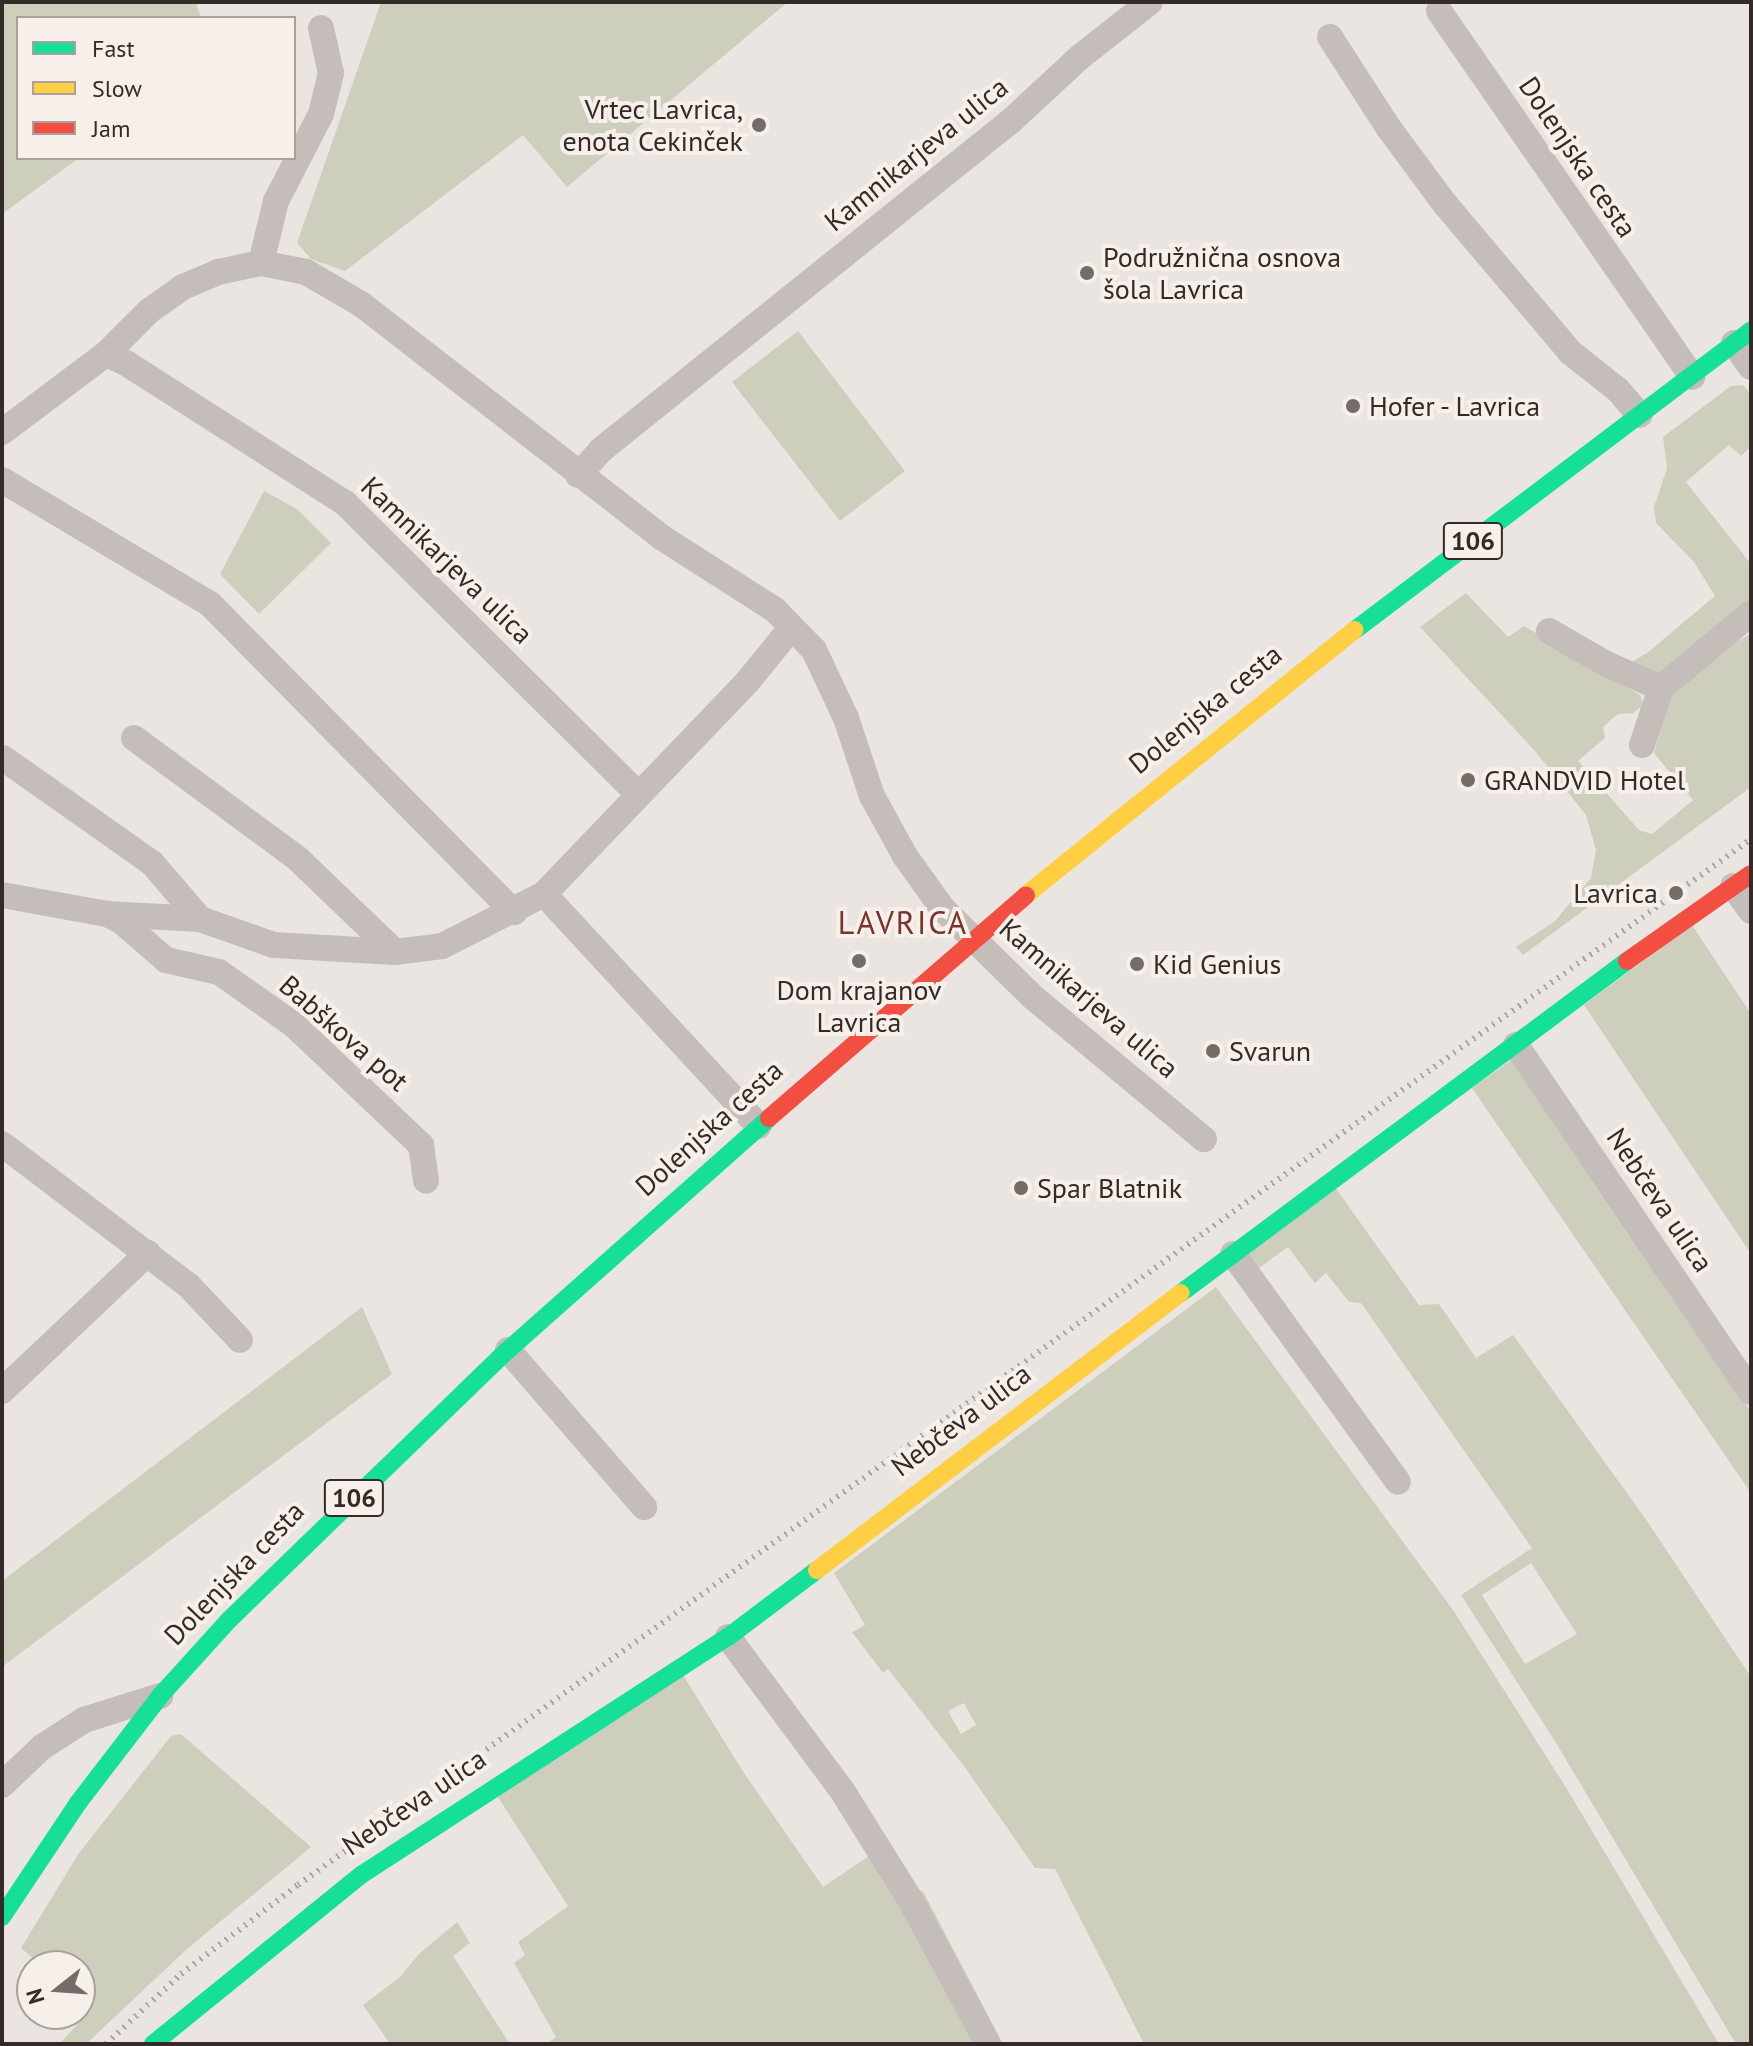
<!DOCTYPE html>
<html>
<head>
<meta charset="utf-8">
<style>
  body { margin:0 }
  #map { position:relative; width:1753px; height:2046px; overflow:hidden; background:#ebe5e1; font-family:"PT Sans",sans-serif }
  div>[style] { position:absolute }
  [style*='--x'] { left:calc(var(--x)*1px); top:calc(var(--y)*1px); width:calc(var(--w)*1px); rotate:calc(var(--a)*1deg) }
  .green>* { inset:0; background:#cecebd }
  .street>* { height:26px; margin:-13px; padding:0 13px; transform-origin:13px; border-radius:13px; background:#c4bdba }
  .fast>* { height:18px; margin:-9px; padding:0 9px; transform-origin:9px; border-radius:9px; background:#16e098 }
  .slow>* { height:18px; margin:-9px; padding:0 9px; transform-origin:9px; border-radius:9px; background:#ffcf43 }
  .jam>* { height:18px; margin:-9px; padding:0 9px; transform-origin:9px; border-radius:9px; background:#f24e42 }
  .rail>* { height:6px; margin-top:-3px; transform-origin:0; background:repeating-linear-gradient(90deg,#aca7a4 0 2px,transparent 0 8px) }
  .dots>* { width:22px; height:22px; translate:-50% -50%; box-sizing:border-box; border:4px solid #f7efe9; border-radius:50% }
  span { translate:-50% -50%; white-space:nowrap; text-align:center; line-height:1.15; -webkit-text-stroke:8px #f7efe9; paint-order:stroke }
  .shield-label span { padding:2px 6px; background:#f7efe9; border:2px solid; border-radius:6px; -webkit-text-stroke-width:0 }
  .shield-label { font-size:26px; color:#342b29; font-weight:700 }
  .poi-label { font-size:28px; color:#342b29 }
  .right { translate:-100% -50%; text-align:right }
  .left { translate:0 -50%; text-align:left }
  .street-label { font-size:28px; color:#342b29 }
  .quarter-label { font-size:32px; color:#7a332c; letter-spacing:2px }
  .frame { position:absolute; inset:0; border:4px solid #342b29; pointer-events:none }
  .legend { position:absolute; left:16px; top:16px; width:280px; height:144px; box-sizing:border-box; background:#f7efe9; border:2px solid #a9a19c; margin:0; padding:10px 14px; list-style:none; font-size:24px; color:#342b29 }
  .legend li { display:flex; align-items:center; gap:16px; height:40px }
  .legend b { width:40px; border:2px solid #a9a19c }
  .north { position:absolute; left:16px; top:1950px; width:80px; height:80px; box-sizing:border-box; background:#f7efe9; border:2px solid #a9a19c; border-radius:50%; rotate:253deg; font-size:22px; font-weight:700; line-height:32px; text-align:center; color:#342b29 }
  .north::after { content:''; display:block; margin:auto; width:28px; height:36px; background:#746c69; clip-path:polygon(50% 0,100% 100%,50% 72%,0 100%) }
</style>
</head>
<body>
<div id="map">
  <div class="green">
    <div style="clip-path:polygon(2px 2px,196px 2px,201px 18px,18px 18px,18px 158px,79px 158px,2px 214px)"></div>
    <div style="clip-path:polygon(381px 2px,788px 2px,567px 187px,523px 135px,345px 271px,311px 259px,297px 243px)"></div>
    <div style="clip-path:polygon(798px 331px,905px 471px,840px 521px,732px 382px)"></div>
    <div style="clip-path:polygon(1743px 385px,1751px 394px,1751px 447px,1741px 456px,1729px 445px,1686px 482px,1751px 564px,1751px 604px,1655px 681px,1623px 667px,1647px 653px,1715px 596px,1694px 562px,1656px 523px,1654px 507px,1667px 468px,1663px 437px,1731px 386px)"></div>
    <div style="clip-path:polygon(264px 491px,297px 509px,331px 543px,259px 614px,220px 574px)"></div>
    <div style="clip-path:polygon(1466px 593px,1508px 637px,1524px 626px,1640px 695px,1644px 705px,1633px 713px,1618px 714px,1603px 727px,1605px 738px,1578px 761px,1639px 830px,1652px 834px,1693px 800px,1654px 753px,1671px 695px,1720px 650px,1751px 634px,1751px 787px,1523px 955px,1516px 947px,1555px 921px,1591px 878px,1596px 850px,1586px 815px,1535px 751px,1420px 627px)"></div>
    <div style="clip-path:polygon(1692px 925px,1751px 1014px,1751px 1254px,1584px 1005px)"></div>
    <div style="clip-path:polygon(1514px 1058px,1751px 1412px,1751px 1493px,1472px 1088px)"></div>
    <div style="clip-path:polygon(evenodd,1335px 1187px,1419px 1305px,1439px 1304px,1476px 1358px,1513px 1335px,1645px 1518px,1751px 1677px,1751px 2044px,1736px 2044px,1553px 1738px,1461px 1595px,1532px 1548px,1361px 1303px,1349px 1302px,1326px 1273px,1315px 1283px,1288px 1247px,1255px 1271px,1244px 1255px,1335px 1187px,1531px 1563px,1577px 1634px,1525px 1664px,1482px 1595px,1531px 1563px)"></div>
    <div style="clip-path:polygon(evenodd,1216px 1287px,1453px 1610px,1567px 1789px,1719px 2044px,1144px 2044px,1055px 1869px,1035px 1868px,964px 1766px,888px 1669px,883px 1673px,852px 1632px,865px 1625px,834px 1573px,1216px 1287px,964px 1703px,976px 1725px,961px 1734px,948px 1711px,964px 1703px)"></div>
    <div style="clip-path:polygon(362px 1307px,392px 1374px,2px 1667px,2px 1581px)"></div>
    <div style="clip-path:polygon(683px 1675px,744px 1773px,823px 1887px,869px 1856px,924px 1893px,1003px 2044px,547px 2044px,556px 2037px,514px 1963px,525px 1955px,518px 1942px,568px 1906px,496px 1794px)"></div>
    <div style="clip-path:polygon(181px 1734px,311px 1847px,187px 1949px,86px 2044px,59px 2044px,91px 2010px,80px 2000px,80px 1966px,42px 1966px,21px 1948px,79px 1853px,171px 1736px)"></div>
    <div style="clip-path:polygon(457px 1922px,470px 1943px,453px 1956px,510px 2044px,390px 2044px,363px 2005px,400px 1977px,420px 1953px)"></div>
  </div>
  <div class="street">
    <div style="--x:1439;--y:11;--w:445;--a:55.3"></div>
    <div style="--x:1330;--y:37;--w:107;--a:57.2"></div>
    <div style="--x:1388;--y:127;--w:96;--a:53.5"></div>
    <div style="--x:1445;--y:204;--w:194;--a:49.8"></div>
    <div style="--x:1570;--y:352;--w:61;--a:38.4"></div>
    <div style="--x:1618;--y:390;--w:33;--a:49"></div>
    <div style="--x:261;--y:263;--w:64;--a:-76.4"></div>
    <div style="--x:276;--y:201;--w:98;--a:-62.7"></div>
    <div style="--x:321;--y:114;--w:42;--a:-76.3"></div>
    <div style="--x:331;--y:73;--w:46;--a:-102.5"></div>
    <div style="--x:1734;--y:343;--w:29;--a:55"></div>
    <div style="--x:106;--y:354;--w:22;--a:24"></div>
    <div style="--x:126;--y:363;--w:260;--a:32.6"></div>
    <div style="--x:345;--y:503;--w:413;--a:44.8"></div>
    <div style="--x:2;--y:432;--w:130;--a:-36.9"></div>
    <div style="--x:106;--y:354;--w:61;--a:-45"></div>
    <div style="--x:149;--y:311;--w:42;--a:-35.2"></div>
    <div style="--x:183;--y:287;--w:38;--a:-23"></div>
    <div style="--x:218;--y:272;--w:44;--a:-11.8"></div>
    <div style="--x:261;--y:263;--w:46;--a:11.3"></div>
    <div style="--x:306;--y:272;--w:64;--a:30.2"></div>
    <div style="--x:361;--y:304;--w:380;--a:37.8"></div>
    <div style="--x:661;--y:537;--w:135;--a:32.6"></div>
    <div style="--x:775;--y:610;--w:56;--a:45.7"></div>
    <div style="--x:814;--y:650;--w:75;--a:64.8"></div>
    <div style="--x:846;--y:718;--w:82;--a:71.6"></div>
    <div style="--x:872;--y:796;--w:68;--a:61.2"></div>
    <div style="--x:905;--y:856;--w:65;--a:54.4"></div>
    <div style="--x:943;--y:909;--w:127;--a:44.4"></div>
    <div style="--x:1034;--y:998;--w:221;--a:39.7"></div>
    <div style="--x:578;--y:475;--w:34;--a:-47"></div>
    <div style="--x:601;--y:450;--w:527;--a:-38.76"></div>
    <div style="--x:1012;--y:120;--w:93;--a:-42.8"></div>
    <div style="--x:1080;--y:57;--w:89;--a:-38.2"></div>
    <div style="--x:2;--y:480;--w:242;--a:30.8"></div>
    <div style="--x:210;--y:604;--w:433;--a:45.4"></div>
    <div style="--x:1549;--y:631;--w:66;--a:30.1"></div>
    <div style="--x:1606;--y:664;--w:60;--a:23.6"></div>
    <div style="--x:134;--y:738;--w:204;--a:36.4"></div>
    <div style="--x:298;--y:859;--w:134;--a:43.8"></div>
    <div style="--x:1642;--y:745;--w:60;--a:-71.6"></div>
    <div style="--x:1661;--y:688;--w:117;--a:-39.8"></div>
    <div style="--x:3;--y:758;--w:182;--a:35.2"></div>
    <div style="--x:152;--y:863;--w:74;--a:49.4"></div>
    <div style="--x:1733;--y:886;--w:31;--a:54"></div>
    <div style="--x:544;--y:894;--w:316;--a:47.2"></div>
    <div style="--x:2;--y:895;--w:107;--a:10.3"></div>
    <div style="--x:107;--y:914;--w:93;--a:3.1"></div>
    <div style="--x:200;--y:919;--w:78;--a:19.4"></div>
    <div style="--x:274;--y:945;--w:121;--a:3.3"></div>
    <div style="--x:395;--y:952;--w:47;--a:-7.3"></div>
    <div style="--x:442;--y:946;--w:114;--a:-27"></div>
    <div style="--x:544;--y:894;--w:295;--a:-46.2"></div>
    <div style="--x:748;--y:681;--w:68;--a:-50.9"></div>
    <div style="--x:107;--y:914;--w:16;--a:27"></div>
    <div style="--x:121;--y:921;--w:60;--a:40.9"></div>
    <div style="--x:166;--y:960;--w:54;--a:12.8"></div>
    <div style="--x:219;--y:972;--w:92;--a:35.2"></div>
    <div style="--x:294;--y:1025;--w:175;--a:43.4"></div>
    <div style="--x:421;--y:1145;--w:36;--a:82"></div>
    <div style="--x:1516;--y:1045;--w:419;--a:55.9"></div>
    <div style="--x:2;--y:1144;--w:235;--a:37.2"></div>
    <div style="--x:189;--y:1286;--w:74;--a:46.6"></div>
    <div style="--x:1233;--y:1254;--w:281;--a:54.1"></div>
    <div style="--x:508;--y:1350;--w:208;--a:49.1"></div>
    <div style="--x:2;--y:1391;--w:201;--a:-43.4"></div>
    <div style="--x:728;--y:1637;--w:193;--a:53.4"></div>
    <div style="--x:843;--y:1792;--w:128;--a:58"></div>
    <div style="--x:911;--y:1901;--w:162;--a:61.7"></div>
    <div style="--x:2;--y:1785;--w:55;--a:-43.5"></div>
    <div style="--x:42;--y:1747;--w:50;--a:-32.7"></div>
    <div style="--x:84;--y:1720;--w:80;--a:-17.5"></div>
  </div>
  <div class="fast">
    <div style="--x:1355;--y:630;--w:497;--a:-37.1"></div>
    <div style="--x:1181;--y:1293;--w:556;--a:-36.66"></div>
    <div style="--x:2;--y:1917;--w:137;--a:-56.3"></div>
    <div style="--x:78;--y:1803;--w:135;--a:-52.5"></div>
    <div style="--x:160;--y:1696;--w:103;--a:-47.8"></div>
    <div style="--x:229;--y:1620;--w:388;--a:-44.1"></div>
    <div style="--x:508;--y:1350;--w:349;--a:-41.6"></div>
    <div style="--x:153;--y:2044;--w:268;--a:-39.1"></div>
    <div style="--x:361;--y:1875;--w:437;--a:-33"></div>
    <div style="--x:728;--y:1637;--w:111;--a:-37"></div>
  </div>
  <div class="slow">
    <div style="--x:1026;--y:895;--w:422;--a:-38.9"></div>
    <div style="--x:817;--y:1570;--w:457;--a:-37.3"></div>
  </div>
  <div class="jam">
    <div style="--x:1627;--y:961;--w:151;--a:-35.1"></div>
    <div style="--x:769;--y:1118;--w:340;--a:-40.9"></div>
  </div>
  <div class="rail">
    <div style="--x:106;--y:2044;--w:103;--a:-43"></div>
    <div style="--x:181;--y:1974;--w:147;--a:-37.3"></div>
    <div style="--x:298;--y:1885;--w:1790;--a:-35.75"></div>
  </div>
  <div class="dots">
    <div style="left:759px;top:125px;background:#746c69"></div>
    <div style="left:1087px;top:273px;background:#746c69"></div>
    <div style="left:1353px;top:406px;background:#746c69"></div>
    <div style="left:1468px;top:780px;background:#746c69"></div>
    <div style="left:1676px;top:893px;background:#746c69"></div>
    <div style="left:859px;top:961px;background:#746c69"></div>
    <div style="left:1137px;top:964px;background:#746c69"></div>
    <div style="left:1213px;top:1051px;background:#746c69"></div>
    <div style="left:1021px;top:1188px;background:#746c69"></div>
  </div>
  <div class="shield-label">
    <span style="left:1473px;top:541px">106</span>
    <span style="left:354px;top:1498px">106</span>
  </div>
  <div class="poi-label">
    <span class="right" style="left:743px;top:125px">Vrtec Lavrica,<br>enota Cekinček</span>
    <span class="left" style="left:1103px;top:273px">Podružnična osnova<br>šola Lavrica</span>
    <span class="left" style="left:1369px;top:406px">Hofer - Lavrica</span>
    <span class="left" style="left:1484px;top:780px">GRANDVID Hotel</span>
    <span class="right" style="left:1658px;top:893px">Lavrica</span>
    <span class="left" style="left:1153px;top:964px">Kid Genius</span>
    <span style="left:859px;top:1006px">Dom krajanov<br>Lavrica</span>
    <span class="left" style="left:1229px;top:1051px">Svarun</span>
    <span class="left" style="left:1037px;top:1188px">Spar Blatnik</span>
  </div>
  <div class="street-label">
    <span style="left:916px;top:154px;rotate:-39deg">Kamnikarjeva ulica</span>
    <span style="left:1578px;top:157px;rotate:56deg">Dolenjska cesta</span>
    <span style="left:447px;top:560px;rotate:44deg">Kamnikarjeva ulica</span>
    <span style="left:1205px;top:709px;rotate:-39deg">Dolenjska cesta</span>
    <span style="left:1089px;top:998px;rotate:41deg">Kamnikarjeva ulica</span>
    <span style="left:344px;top:1033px;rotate:41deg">Babškova pot</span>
    <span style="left:709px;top:1128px;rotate:-42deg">Dolenjska cesta</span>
    <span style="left:1660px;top:1200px;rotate:56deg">Nebčeva ulica</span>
    <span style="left:961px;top:1420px;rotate:-37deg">Nebčeva ulica</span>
    <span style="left:234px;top:1573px;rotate:-46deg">Dolenjska cesta</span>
    <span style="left:414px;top:1802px;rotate:-34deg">Nebčeva ulica</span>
  </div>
  <div class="quarter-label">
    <span style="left:903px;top:922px">LAVRICA</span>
  </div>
  <div class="frame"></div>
  <ul class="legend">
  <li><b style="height:10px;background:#16e098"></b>Fast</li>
  <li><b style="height:10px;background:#ffcf43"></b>Slow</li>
  <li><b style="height:10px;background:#f24e42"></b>Jam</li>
  </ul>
  <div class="north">N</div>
</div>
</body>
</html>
